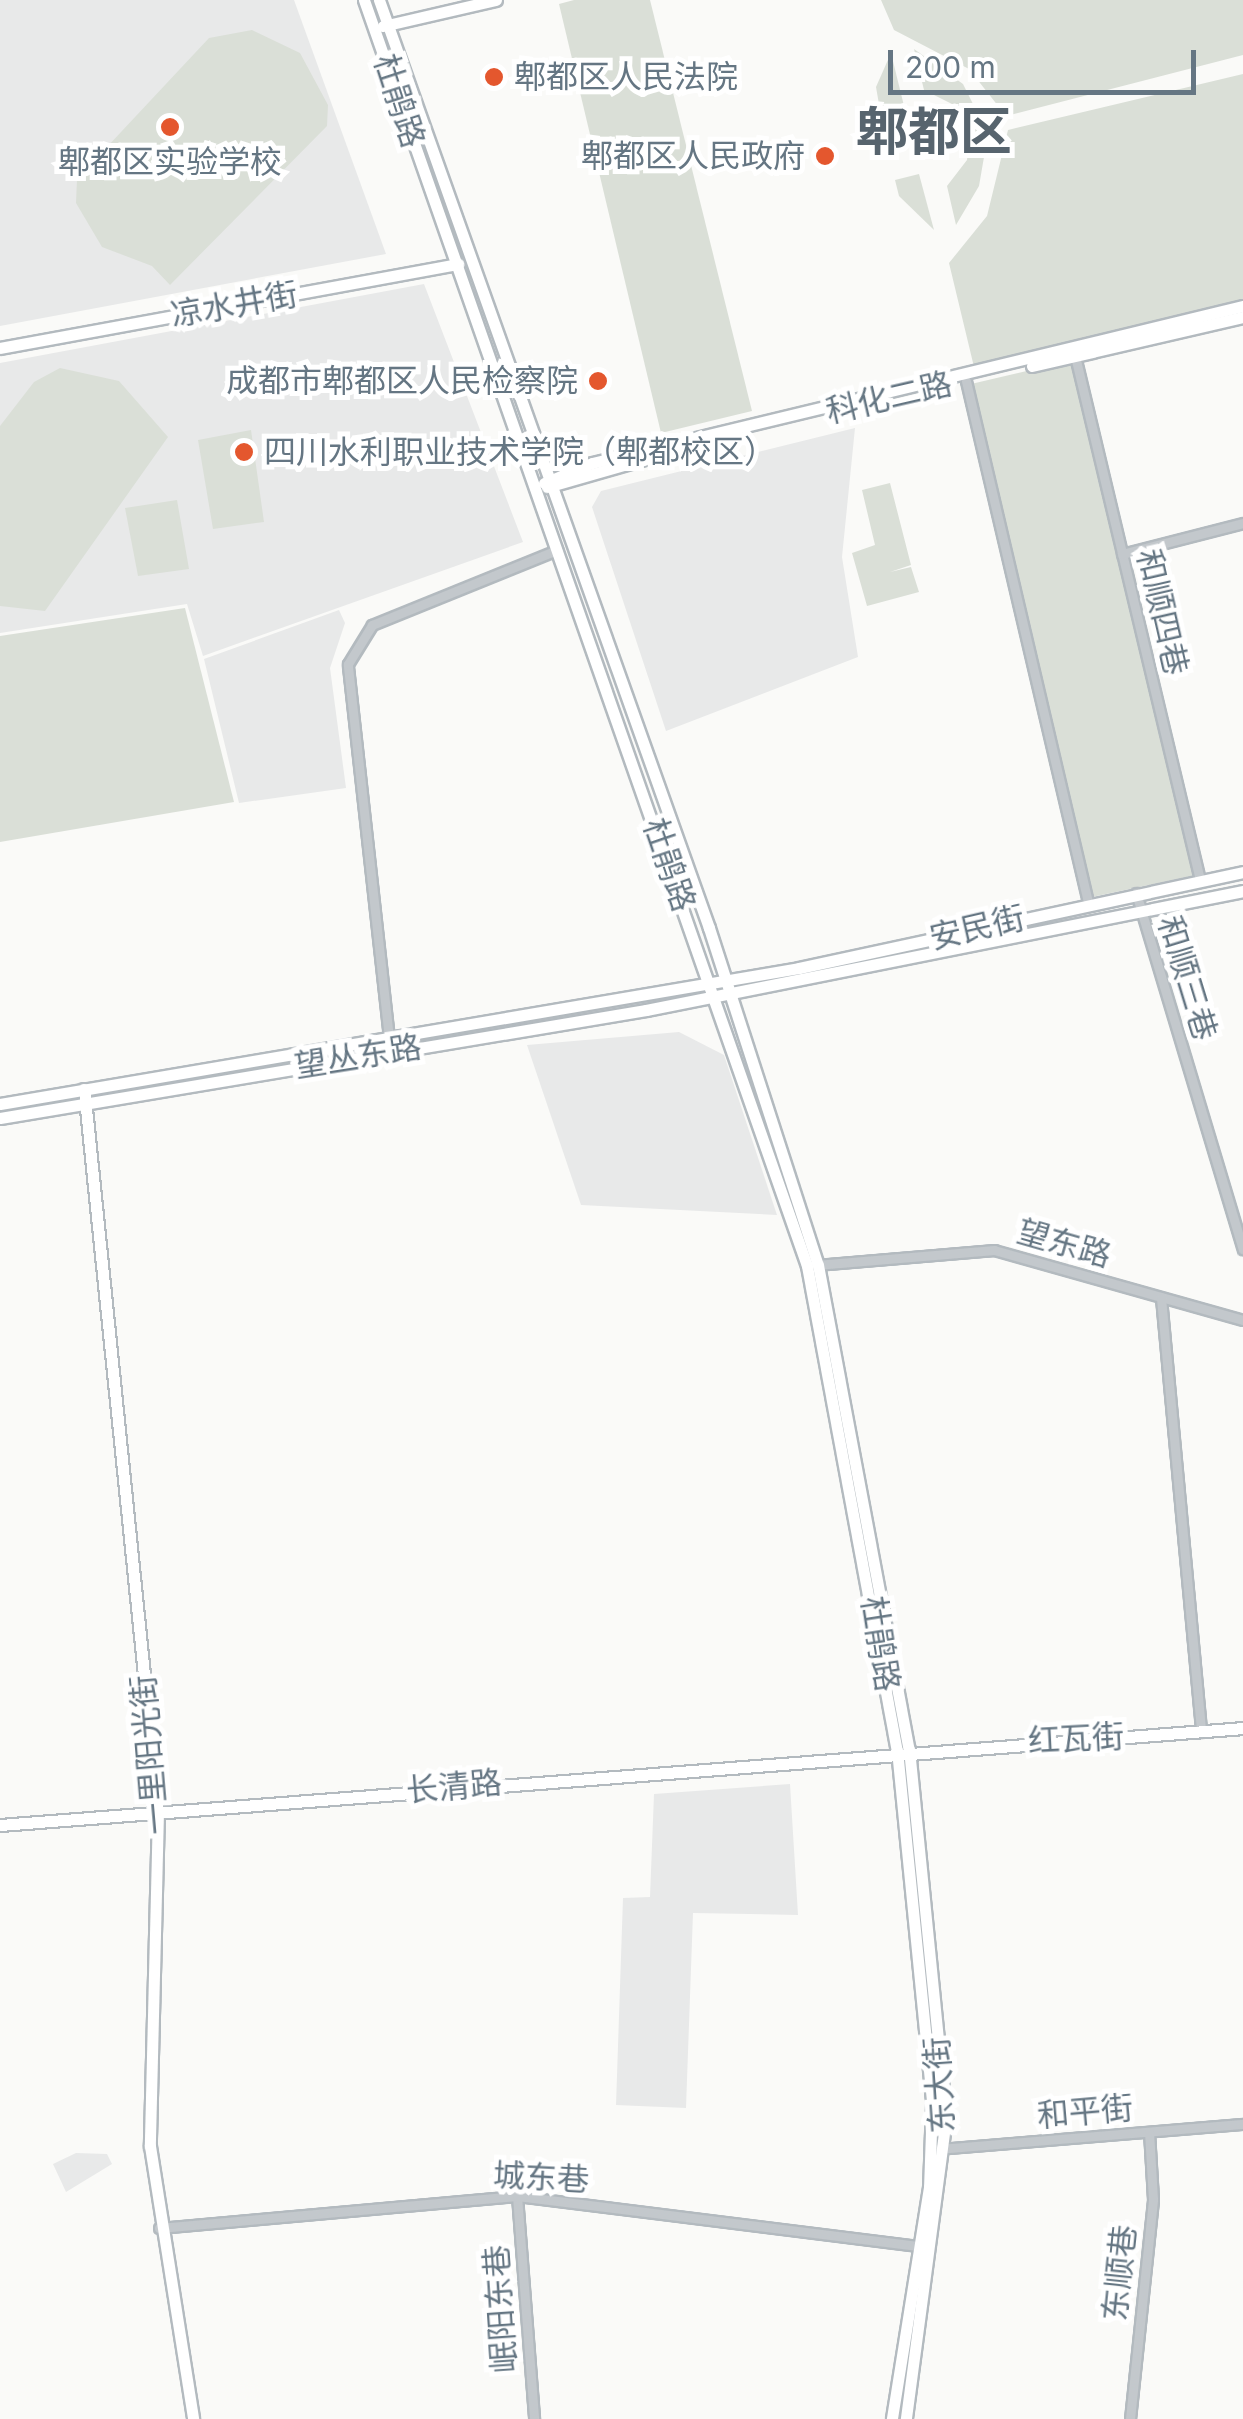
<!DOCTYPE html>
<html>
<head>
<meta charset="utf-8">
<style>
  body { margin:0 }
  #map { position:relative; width:1243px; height:2419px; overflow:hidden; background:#fafaf8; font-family:Inter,"Noto Sans SC",sans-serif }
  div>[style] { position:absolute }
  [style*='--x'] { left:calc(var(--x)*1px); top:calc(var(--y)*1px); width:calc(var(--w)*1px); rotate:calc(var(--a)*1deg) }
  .built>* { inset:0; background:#e8e9e9 }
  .green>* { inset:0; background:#dadfd7 }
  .roads { filter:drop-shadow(2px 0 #b3babf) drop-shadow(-2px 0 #b3babf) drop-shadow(0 2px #b3babf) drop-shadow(0 -2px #b3babf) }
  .street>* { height:9px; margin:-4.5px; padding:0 4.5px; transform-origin:4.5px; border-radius:4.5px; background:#c3c8cc }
  .secondary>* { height:11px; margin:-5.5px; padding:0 5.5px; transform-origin:5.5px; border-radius:5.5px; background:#fff }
  .dots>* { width:28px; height:28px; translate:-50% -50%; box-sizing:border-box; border:5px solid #fff; border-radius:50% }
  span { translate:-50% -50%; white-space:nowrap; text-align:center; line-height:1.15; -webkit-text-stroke:10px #fff; paint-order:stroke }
  .poi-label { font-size:32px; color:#657683 }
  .left { translate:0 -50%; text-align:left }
  .right { translate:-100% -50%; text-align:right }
  .street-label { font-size:32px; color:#657683 }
  .town-label { font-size:52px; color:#57646e; font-weight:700 }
  .scale { position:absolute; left:888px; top:50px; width:308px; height:45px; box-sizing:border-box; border:5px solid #657683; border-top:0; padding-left:12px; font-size:30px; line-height:35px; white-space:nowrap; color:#657683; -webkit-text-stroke:8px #fff; paint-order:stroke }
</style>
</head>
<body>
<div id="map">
  <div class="built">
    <div style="clip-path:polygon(0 0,294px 0,386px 254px,0 326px)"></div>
    <div style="clip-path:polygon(424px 284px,523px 542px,203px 656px,187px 604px,0 633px,0 363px)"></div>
    <div style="clip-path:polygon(855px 428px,842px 557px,858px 657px,666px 731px,592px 507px,601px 491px)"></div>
    <div style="clip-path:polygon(339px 610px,345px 623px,330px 668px,346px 788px,239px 803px,204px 659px)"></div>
    <div style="clip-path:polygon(679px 1032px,724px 1055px,777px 1215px,581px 1205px,527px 1045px)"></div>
    <div style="clip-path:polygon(790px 1784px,798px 1915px,693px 1913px,686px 2108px,616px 2105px,623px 1898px,650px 1897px,654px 1794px)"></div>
    <div style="clip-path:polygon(76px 2153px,107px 2154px,112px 2164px,66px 2192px,53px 2164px)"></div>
  </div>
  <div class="green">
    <div style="clip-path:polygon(574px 0,650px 0,752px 411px,661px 433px,559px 4px)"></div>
    <div style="clip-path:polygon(881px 0,1243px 0,1243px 55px,1006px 116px,969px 69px,894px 30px)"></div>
    <div style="clip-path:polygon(252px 30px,300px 53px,328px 105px,327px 126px,170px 285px,152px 266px,102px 247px,76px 203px,77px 179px,209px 38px)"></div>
    <div style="clip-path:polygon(914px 49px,963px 84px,988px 134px,979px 186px,956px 225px,947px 186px,967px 160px,970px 133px,958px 107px,924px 90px)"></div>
    <div style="clip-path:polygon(891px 53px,905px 110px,881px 116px,876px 87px)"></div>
    <div style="clip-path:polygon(1243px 74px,1243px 301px,974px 367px,949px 263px,987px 216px,1008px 130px)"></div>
    <div style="clip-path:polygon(919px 174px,934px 230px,899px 196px,895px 180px)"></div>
    <div style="clip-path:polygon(1074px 360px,1196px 875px,1092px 897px,971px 384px)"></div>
    <div style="clip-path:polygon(60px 368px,119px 381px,168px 437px,45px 611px,0 606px,0 426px,34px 382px)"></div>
    <div style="clip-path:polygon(251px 430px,264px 522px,213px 529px,198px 440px)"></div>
    <div style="clip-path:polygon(890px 483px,911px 565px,890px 572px,911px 567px,919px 592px,867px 606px,852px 553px,875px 545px,862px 490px)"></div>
    <div style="clip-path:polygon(177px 500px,189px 569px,138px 576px,125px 508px)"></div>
    <div style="clip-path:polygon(185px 608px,234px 802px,0 842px,0 636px)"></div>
  </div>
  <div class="roads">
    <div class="street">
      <div style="--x:1075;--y:356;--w:539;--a:76.58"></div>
      <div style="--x:966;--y:381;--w:535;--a:76.82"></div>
      <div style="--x:1122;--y:554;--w:125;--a:-14.4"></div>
      <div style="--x:1136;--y:893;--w:372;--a:73.3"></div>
      <div style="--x:389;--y:1038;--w:376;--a:-96.3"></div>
      <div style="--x:348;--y:664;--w:46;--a:-58.4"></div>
      <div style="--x:372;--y:625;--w:200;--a:-22.1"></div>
      <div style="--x:816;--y:1265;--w:179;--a:-4.8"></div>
      <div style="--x:994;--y:1250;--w:259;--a:15.7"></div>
      <div style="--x:1161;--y:1298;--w:436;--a:84.7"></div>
      <div style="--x:938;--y:2149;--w:306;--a:-4.7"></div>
      <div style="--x:517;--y:2196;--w:224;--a:85.6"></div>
      <div style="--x:159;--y:2228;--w:359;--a:-5.1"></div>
      <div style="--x:517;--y:2196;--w:406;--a:7.1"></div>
      <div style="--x:1130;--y:2419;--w:221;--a:-84"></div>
      <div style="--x:1153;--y:2199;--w:67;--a:-93.4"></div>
    </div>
    <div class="secondary">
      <div style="--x:364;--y:0;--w:1341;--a:70.71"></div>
      <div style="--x:807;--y:1266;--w:492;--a:79.5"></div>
      <div style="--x:897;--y:1750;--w:355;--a:84.3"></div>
      <div style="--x:932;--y:2103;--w:84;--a:92"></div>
      <div style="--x:929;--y:2187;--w:235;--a:99.1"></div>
      <div style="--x:379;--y:0;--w:985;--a:70.42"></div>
      <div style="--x:709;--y:928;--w:354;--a:72.1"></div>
      <div style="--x:818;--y:1265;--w:492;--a:79.4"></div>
      <div style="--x:909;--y:1749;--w:371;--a:84.3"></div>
      <div style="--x:946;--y:2118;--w:304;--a:97.6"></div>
      <div style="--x:383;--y:26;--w:116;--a:-13"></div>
      <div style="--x:0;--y:348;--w:466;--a:-10.4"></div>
      <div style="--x:1032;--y:366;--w:217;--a:-13.1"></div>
      <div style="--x:544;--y:483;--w:52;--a:-22.6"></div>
      <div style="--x:592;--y:463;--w:670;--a:-13.56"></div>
      <div style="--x:547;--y:487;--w:127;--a:-16"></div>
      <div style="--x:84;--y:1089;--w:726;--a:84.15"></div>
      <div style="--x:158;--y:1811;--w:335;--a:91.4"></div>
      <div style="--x:150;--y:2146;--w:276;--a:81"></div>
      <div style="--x:0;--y:1104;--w:810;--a:-9.66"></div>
      <div style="--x:799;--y:968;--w:454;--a:-12.2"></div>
      <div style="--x:0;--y:1118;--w:655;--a:-9.49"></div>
      <div style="--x:646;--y:1010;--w:609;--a:-11.27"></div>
      <div style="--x:0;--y:1825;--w:1247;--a:-4.46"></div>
    </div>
  </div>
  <div class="dots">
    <div style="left:494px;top:77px;background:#e4572e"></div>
    <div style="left:170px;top:127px;background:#e4572e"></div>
    <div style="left:825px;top:156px;background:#e4572e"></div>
    <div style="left:598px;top:381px;background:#e4572e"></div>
    <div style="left:244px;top:452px;background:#e4572e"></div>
  </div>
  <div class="poi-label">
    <span class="left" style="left:514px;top:77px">郫都区人民法院</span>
    <span class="right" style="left:805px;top:156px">郫都区人民政府</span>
    <span style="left:170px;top:162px">郫都区实验学校</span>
    <span class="right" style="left:578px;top:381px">成都市郫都区人民检察院</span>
    <span class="left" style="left:264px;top:452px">四川水利职业技术学院（郫都校区）</span>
  </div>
  <div class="street-label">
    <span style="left:399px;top:101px;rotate:72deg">杜鹃路</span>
    <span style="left:234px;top:305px;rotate:-10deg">凉水井街</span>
    <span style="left:889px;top:398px;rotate:-13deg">科化二路</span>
    <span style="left:1162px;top:612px;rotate:77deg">和顺四巷</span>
    <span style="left:669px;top:865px;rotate:71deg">杜鹃路</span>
    <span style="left:977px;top:928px;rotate:-13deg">安民街</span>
    <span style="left:1187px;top:978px;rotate:73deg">和顺三巷</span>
    <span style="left:358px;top:1057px;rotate:-9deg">望丛东路</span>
    <span style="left:1064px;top:1244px;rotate:16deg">望东路</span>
    <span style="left:880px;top:1644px;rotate:81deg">杜鹃路</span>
    <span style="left:1076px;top:1739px;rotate:-3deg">红瓦街</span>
    <span style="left:150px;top:1755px;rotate:-95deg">一里阳光街</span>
    <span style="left:454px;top:1787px;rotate:-5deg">长清路</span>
    <span style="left:940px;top:2085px;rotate:-94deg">东大街</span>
    <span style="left:1085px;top:2112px;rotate:-5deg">和平街</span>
    <span style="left:541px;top:2178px;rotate:3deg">城东巷</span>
    <span style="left:1120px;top:2273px;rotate:-84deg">东顺巷</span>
    <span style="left:501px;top:2309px;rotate:-94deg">岷阳东巷</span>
  </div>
  <div class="town-label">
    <span style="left:934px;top:132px">郫都区</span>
  </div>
  <div class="scale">200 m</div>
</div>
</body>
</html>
